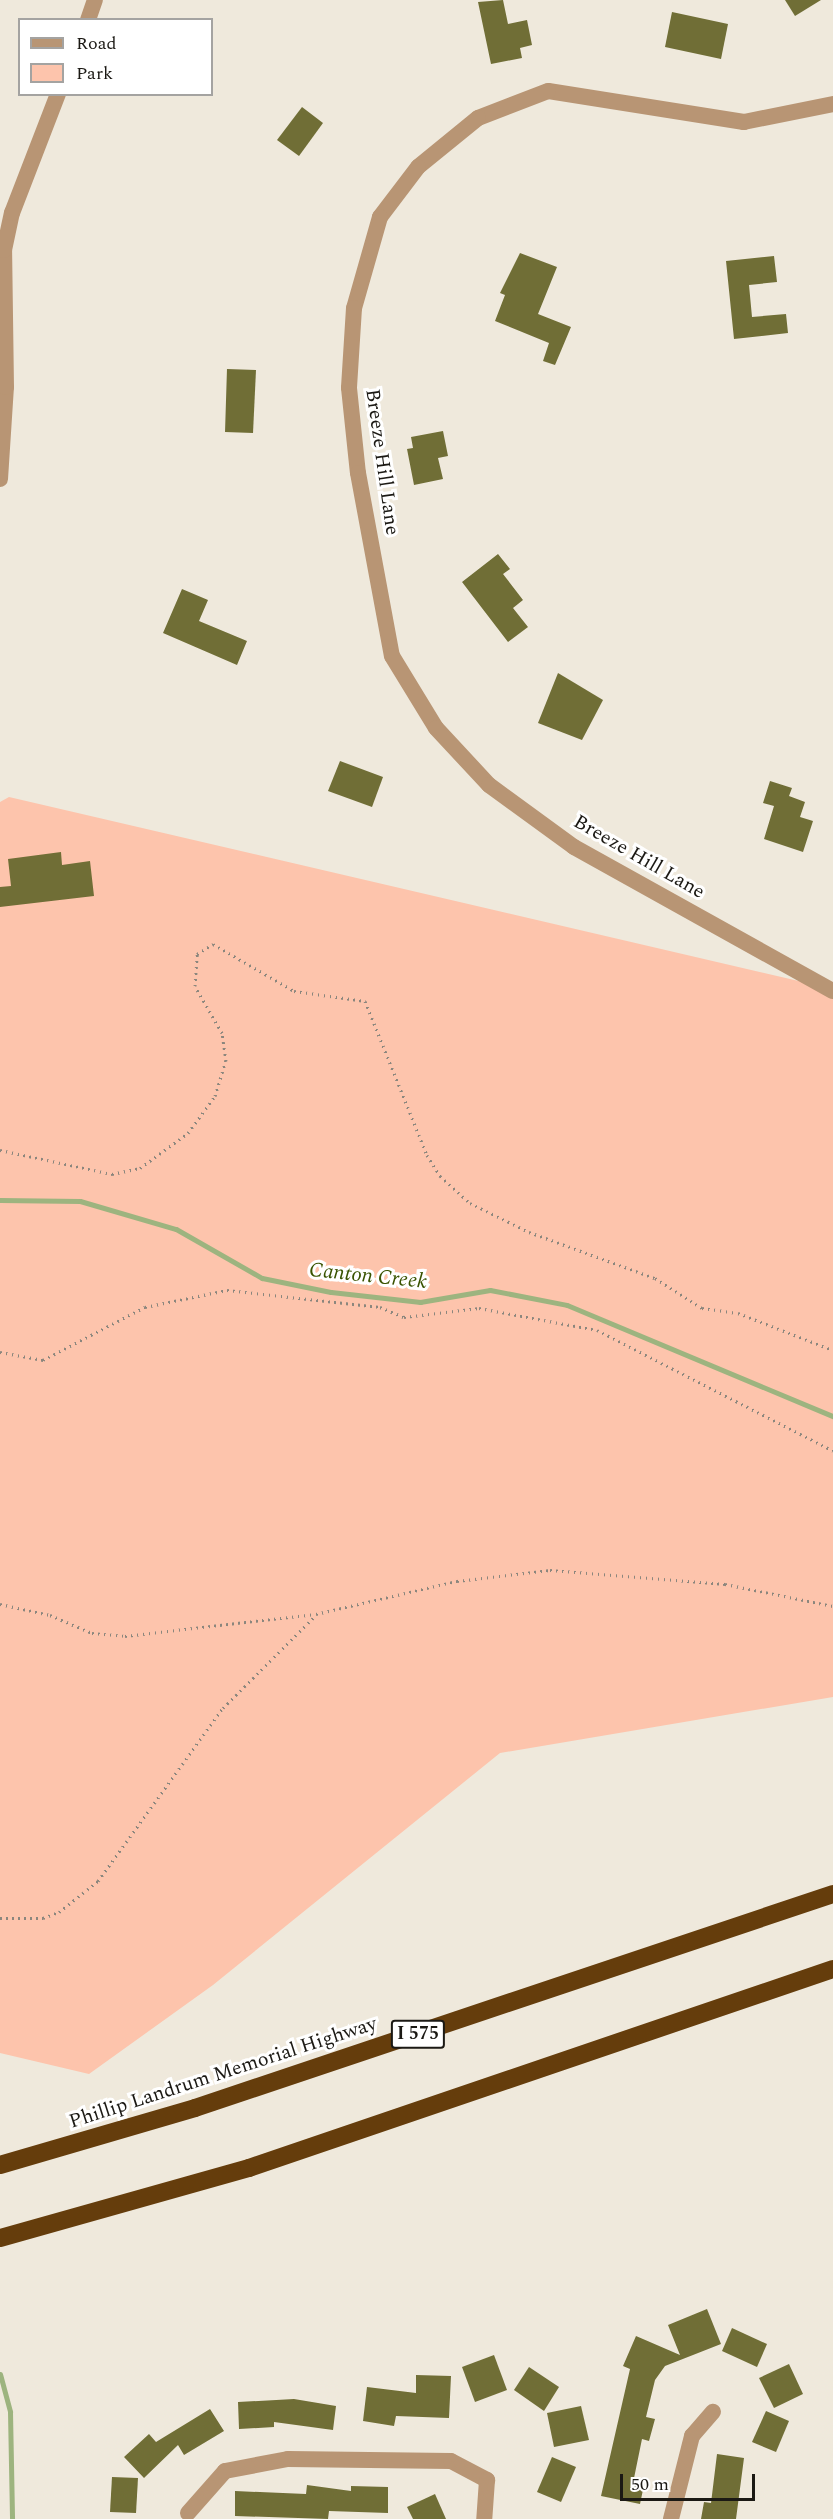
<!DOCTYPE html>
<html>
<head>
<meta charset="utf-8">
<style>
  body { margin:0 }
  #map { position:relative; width:833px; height:2519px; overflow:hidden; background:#efe9dc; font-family:Spectral,serif }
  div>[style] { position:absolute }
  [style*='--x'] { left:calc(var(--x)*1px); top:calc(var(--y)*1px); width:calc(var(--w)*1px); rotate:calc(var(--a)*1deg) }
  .green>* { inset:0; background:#fdc4ac }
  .stream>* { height:5px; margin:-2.5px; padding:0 2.5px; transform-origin:2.5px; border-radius:2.5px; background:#9db47f }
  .building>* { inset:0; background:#706e36 }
  .path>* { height:3px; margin-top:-1.5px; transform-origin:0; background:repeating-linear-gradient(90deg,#8b867d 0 1.5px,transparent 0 6px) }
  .minor>* { height:16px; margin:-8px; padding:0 8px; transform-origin:8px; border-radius:8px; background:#b89574 }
  .motorway>* { height:18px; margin:-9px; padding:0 9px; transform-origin:9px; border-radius:9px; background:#653d0c }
  span { translate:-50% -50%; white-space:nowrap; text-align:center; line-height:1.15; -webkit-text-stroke:6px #fff; paint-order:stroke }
  .shield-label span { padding:2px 4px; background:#fff; border:2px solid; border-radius:4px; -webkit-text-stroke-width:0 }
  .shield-label { font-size:18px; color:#1b1914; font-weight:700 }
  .street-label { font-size:20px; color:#1b1914 }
  .water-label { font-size:21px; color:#395300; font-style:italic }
  .legend { position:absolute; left:18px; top:18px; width:195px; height:78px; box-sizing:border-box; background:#fff; border:2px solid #a4a3a1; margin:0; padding:8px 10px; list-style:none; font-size:18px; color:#1b1914 }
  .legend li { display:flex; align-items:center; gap:12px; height:30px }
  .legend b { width:30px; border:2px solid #a4a3a1 }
  .scale { position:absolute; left:620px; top:2474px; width:135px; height:27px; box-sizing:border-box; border:3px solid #1b1914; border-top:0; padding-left:8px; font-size:18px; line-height:21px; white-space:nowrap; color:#1b1914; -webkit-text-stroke:4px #fff; paint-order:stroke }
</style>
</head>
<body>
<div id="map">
  <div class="green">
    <div style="clip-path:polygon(9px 797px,833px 989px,833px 1697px,500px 1753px,213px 1985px,89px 2074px,0 2053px,0 802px)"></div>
  </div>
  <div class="stream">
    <div style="--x:0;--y:1200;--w:80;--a:0.7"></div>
    <div style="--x:80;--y:1201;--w:100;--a:16.3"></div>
    <div style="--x:176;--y:1229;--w:99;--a:29.7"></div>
    <div style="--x:262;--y:1278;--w:70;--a:11.5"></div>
    <div style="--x:331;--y:1292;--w:90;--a:6.4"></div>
    <div style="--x:420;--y:1302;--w:71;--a:-9.7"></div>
    <div style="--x:490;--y:1290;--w:78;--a:11"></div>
    <div style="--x:567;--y:1305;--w:288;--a:22.7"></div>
    <div style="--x:0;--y:2374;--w:39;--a:75"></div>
    <div style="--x:10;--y:2412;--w:107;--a:88.9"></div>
  </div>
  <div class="building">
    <div style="clip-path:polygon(503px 0,508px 24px,527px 20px,532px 45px,520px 48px,522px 58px,491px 64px,478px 2px)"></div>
    <div style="clip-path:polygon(785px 0,821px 0,795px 16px)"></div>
    <div style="clip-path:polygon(672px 12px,728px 24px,721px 59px,665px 47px)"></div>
    <div style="clip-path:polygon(302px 107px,323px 123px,299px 156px,277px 140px)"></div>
    <div style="clip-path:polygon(520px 253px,557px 267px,538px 314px,571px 327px,555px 365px,543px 361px,549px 343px,495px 321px,505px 295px,500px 293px)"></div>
    <div style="clip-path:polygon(774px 256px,777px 282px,749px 285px,752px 317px,786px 314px,788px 333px,734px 339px,726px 261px)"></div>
    <div style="clip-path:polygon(227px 369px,256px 370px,253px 433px,225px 432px)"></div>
    <div style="clip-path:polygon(443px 431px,448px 456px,438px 458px,443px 479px,414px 485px,407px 449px,413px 448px,411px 437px)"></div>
    <div style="clip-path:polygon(498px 554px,510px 569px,503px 574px,523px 600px,513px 608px,528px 627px,508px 642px,462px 582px)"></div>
    <div style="clip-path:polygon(182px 589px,208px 600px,199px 621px,247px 641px,237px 665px,163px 633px)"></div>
    <div style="clip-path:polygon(558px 673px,603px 700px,582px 740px,538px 723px)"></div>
    <div style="clip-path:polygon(340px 761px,383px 777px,372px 807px,328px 791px)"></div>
    <div style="clip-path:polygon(770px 781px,792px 788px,789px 796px,805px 802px,800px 817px,813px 821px,803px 852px,764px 839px,774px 806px,763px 803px)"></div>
    <div style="clip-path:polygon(61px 852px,62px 865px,90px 861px,94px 896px,0 907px,0 887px,11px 886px,8px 859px)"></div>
    <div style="clip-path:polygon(707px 2309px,721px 2344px,665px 2366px,655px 2380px,646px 2417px,655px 2419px,649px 2441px,642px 2439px,633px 2483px,644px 2485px,640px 2504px,601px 2496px,630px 2369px,623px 2366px,636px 2336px,680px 2355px,668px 2325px)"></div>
    <div style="clip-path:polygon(732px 2328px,767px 2344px,757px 2367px,722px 2351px)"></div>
    <div style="clip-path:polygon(494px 2355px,507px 2390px,475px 2402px,462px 2367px)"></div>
    <div style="clip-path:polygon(789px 2364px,803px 2394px,774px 2408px,759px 2378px)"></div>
    <div style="clip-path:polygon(529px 2367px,559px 2387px,544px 2411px,514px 2390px)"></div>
    <div style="clip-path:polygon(416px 2375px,451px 2376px,449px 2418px,396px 2416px,394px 2426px,363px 2421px,367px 2387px,416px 2393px)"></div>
    <div style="clip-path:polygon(294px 2399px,336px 2406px,333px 2430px,274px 2422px,274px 2427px,239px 2429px,238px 2402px)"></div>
    <div style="clip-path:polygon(581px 2406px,589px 2440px,554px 2447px,547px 2413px)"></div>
    <div style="clip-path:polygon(210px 2409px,224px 2431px,184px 2455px,178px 2445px,144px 2478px,124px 2457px,149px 2434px,156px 2442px)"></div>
    <div style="clip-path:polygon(766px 2411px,789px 2421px,776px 2452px,752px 2442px)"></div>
    <div style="clip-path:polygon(717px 2454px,744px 2458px,736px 2519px,701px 2519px,704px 2502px,711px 2503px)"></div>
    <div style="clip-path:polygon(552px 2457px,576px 2467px,561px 2502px,537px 2492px)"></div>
    <div style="clip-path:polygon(112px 2477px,138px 2478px,136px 2513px,110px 2512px)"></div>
    <div style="clip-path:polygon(307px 2485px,351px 2491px,351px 2486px,388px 2487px,388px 2513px,329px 2511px,328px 2519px,235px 2516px,235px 2491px,306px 2494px)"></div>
    <div style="clip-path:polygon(435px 2494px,446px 2519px,413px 2519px,407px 2507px)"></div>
  </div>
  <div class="path">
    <div style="--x:0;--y:1150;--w:115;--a:12.1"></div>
    <div style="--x:112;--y:1174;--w:29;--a:-12"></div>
    <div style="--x:140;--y:1168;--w:59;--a:-36.1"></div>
    <div style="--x:188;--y:1133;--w:46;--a:-53.9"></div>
    <div style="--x:215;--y:1096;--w:37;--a:-73"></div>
    <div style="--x:226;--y:1061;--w:28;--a:-98"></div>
    <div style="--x:222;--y:1033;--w:54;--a:-119.9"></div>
    <div style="--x:195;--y:986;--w:32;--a:-86"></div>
    <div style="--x:197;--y:954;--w:19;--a:-32"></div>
    <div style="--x:213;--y:944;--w:94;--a:30.1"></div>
    <div style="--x:294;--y:991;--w:72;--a:8"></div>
    <div style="--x:365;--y:1001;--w:166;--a:68.1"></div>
    <div style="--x:427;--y:1155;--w:25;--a:58"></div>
    <div style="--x:440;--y:1176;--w:40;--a:42"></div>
    <div style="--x:470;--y:1203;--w:66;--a:26.2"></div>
    <div style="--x:529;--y:1232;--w:134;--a:20.1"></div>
    <div style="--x:655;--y:1278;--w:56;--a:32.6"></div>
    <div style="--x:702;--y:1308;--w:36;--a:8"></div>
    <div style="--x:738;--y:1313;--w:102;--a:21.3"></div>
    <div style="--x:0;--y:1352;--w:44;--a:10.5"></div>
    <div style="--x:43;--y:1360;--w:115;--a:-27.5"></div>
    <div style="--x:145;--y:1307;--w:84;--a:-11.7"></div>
    <div style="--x:227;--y:1290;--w:154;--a:6.3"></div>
    <div style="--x:380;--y:1307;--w:26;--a:23"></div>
    <div style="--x:404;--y:1317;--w:76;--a:-6.8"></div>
    <div style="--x:479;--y:1308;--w:120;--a:10.6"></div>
    <div style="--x:597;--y:1330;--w:265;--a:27.1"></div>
    <div style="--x:0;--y:1604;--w:51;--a:12.4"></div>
    <div style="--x:50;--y:1615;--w:46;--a:23.2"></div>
    <div style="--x:92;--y:1633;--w:33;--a:5"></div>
    <div style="--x:125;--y:1636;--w:192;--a:-6.6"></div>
    <div style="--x:316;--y:1614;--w:145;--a:-13.2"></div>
    <div style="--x:457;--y:1581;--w:94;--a:-6.7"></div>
    <div style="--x:550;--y:1570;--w:176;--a:4.6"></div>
    <div style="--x:725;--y:1584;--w:110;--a:11.5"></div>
    <div style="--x:0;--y:1918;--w:43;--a:0"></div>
    <div style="--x:43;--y:1918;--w:17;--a:-21"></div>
    <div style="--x:59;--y:1912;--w:50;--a:-38.5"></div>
    <div style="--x:98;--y:1881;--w:213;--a:-54.2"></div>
    <div style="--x:223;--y:1708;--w:130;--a:-45"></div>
  </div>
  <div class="minor">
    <div style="--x:88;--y:20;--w:21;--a:-71"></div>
    <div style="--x:833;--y:104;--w:91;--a:168.6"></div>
    <div style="--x:744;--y:122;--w:198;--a:-171"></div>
    <div style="--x:548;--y:91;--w:75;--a:158.9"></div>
    <div style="--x:478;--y:118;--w:77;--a:140.8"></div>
    <div style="--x:418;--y:167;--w:63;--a:127.2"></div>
    <div style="--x:380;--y:217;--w:95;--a:105.9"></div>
    <div style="--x:354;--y:308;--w:80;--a:93.6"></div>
    <div style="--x:349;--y:388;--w:85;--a:84"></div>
    <div style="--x:358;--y:473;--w:186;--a:79.5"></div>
    <div style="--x:392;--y:656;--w:84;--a:58.6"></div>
    <div style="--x:436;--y:728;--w:78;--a:47.1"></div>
    <div style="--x:489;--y:785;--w:105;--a:36.1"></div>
    <div style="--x:574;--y:847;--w:296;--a:29.1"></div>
    <div style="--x:0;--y:479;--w:92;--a:-86.3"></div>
    <div style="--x:6;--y:387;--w:137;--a:-90.8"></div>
    <div style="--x:4;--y:250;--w:38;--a:-78"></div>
    <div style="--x:12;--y:213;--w:128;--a:-68.9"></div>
    <div style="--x:188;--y:2513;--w:56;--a:-48.6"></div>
    <div style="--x:225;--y:2471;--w:64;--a:-10.8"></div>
    <div style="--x:288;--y:2459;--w:163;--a:0.7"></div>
    <div style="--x:451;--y:2461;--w:41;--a:27.8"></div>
    <div style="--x:487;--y:2480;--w:39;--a:94"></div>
    <div style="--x:671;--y:2519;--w:86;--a:-75.8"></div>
    <div style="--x:692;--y:2436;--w:32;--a:-49"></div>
  </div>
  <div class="motorway">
    <div style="--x:0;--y:2165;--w:203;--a:-16.3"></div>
    <div style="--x:195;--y:2108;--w:673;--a:-18.54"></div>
    <div style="--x:0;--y:2238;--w:259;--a:-15.7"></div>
    <div style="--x:249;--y:2168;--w:617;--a:-18.82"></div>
  </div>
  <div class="shield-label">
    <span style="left:418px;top:2034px">I 575</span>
  </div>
  <div class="street-label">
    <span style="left:382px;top:462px;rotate:82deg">Breeze Hill Lane</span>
    <span style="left:639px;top:857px;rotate:30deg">Breeze Hill Lane</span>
    <span style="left:223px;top:2073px;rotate:-18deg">Phillip Landrum Memorial Highway</span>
  </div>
  <div class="water-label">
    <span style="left:368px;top:1276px;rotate:6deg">Canton Creek</span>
  </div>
  <ul class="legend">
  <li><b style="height:8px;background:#b89574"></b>Road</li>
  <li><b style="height:16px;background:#fdc4ac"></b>Park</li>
  </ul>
  <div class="scale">50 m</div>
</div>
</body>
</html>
